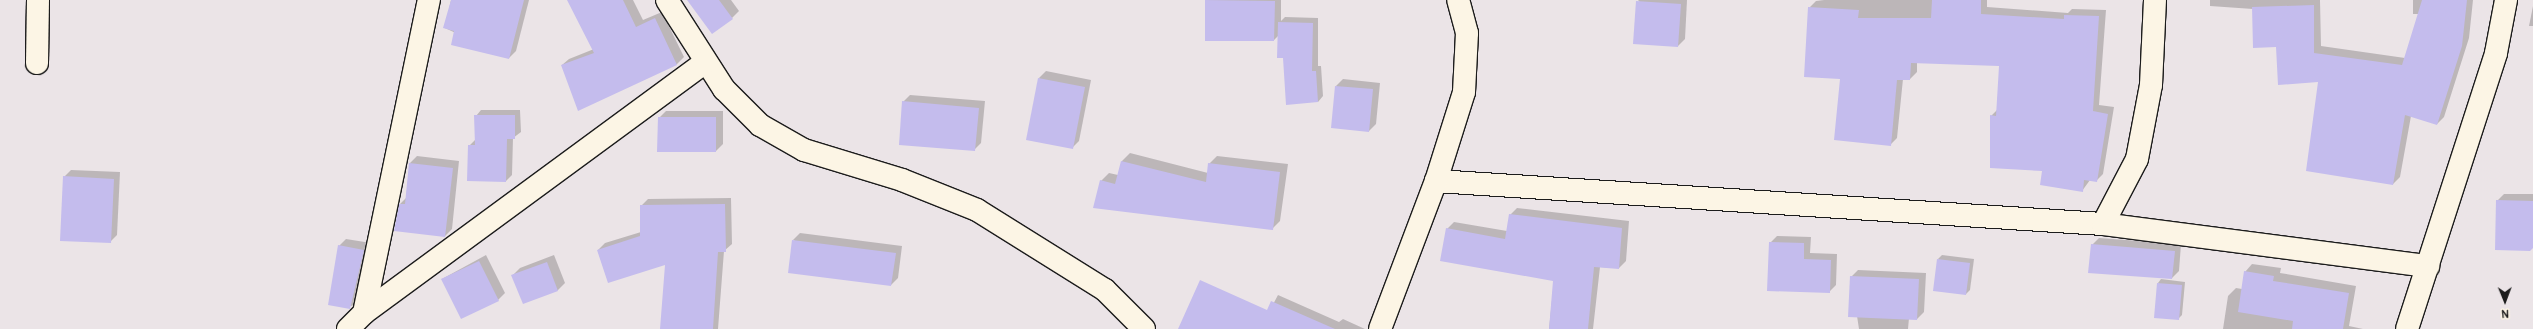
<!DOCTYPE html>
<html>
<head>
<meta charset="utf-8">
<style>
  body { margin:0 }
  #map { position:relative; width:2533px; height:329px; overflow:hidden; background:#ebe4e7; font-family:Pangolin,sans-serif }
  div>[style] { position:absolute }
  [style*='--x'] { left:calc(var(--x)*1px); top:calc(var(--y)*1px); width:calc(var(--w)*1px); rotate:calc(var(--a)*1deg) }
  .shadow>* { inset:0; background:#0003 }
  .building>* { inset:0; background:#c4bced }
  .roads { filter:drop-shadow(1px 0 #1c1c1c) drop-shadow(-1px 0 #1c1c1c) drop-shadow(0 1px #1c1c1c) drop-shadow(0 -1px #1c1c1c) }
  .street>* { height:22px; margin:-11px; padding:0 11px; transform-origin:11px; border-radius:11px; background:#fcf5e5 }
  span { translate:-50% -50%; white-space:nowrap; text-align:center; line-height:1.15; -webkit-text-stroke:3px #fcf5e5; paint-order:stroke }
  .north { position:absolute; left:2485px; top:281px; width:40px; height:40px; -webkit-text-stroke:3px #fcf5e5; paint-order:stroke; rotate:179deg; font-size:11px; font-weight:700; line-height:16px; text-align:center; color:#1c1c1c }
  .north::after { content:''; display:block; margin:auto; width:14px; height:18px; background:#1c1c1c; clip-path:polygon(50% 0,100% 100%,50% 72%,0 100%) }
</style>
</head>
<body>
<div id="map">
  <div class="shadow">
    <div style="clip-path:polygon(451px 0,529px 0,516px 51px,509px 58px,445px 28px)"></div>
    <div style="clip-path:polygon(568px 0,633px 0,643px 20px,662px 12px,684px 57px,677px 64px,579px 109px,562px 65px,569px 59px,594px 49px)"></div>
    <div style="clip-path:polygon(688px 0,731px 0,739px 11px,732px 18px)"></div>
    <div style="clip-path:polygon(1206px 0,1281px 0,1281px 21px,1285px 17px,1318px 18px,1318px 66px,1321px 66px,1323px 96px,1318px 102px,1283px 57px,1279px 35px,1274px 40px,1206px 40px)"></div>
    <div style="clip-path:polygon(1638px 0,1687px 0,1685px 39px,1678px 46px)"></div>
    <div style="clip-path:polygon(1824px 0,1987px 0,1987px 7px,2068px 13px,2072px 9px,2106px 10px,2099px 105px,2114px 107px,2103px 174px,2096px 181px,2090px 180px,2082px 191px,2044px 170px,1991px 116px,1997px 110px,2000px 65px,1917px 62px,1917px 72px,1910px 79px,1903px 79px,1897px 138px,1890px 145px,1841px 78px,1809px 8px,1816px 1px)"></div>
    <div style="clip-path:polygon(2210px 0,2320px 0,2321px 46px,2405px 58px,2419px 14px,2413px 14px,2413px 0,2473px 0,2469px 38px,2444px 117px,2437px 124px,2411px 116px,2400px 177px,2393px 184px,2319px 81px,2277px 46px,2253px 9px,2210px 6px)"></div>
    <div style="clip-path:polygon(2533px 6px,2533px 26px,2529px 26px)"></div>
    <div style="clip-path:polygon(1046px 71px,1091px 80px,1079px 141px,1072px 148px,1039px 78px)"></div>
    <div style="clip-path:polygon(1343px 79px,1380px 83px,1376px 124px,1369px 131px,1336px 86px)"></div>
    <div style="clip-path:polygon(910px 95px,985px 101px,981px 143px,974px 150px,903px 102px)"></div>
    <div style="clip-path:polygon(481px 110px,520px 110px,521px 132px,513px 138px,512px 175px,506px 181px,469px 146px,475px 140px,476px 116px)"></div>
    <div style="clip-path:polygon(666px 111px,723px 111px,723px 144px,716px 151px,659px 118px)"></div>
    <div style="clip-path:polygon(1130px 153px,1208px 173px,1209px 164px,1217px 156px,1288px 164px,1280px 221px,1272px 229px,1101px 181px,1109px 173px,1118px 175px,1122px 161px)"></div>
    <div style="clip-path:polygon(417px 156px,459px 161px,452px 229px,445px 236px,400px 204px,406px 198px,410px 163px)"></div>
    <div style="clip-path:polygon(71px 170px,120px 172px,117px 235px,110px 242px,64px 177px)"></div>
    <div style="clip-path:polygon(2504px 194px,2533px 194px,2533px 247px,2497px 201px)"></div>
    <div style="clip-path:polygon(731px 198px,732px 244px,724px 251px,718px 329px,661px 329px,666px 263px,598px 250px,605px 243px,641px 232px,641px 206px,648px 199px)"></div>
    <div style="clip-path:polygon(1517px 208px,1629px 221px,1626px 261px,1619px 268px,1600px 267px,1593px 329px,1549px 329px,1554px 281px,1447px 229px,1454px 222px,1507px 231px,1510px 215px)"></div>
    <div style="clip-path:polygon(800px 233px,902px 246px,898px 278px,891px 285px,793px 240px)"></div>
    <div style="clip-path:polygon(1777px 236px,1811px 237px,1810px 253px,1837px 254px,1836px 285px,1829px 292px,1770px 243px)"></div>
    <div style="clip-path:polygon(2099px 238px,2181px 244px,2179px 271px,2172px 278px,2092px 245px)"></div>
    <div style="clip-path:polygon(346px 239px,371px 243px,359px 299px,352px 306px,329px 304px,339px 246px)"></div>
    <div style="clip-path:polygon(486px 255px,505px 293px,498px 300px,442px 279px)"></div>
    <div style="clip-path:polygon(554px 255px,565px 283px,558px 290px,523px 302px,513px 275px,520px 268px)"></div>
    <div style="clip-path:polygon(1942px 255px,1974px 259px,1970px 290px,1966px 294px,1938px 259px)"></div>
    <div style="clip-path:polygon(2252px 264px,2281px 268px,2280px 273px,2356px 286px,2349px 326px,2363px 329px,2223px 329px,2228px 296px,2236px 288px,2242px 289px,2245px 272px)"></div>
    <div style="clip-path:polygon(1858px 270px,1926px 273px,1924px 312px,1917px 319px,1909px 318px,1908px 329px,1859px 329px,1851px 277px)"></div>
    <div style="clip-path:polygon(2161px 279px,2185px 282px,2182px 315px,2178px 319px,2158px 283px)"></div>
    <div style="clip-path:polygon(1278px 295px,1339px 322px,1343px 319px,1365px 329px,1260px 329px)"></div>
  </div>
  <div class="building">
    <div style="clip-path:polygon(451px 0,524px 0,509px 59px,451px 45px,454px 31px,443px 28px)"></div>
    <div style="clip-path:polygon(567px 0,623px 0,636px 27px,655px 18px,677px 65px,578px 111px,561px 65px,594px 53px)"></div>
    <div style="clip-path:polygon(687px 0,719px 0,733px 19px,712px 34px)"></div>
    <div style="clip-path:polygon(1205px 0,1275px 1px,1274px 41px,1205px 41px)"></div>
    <div style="clip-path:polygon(1932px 0,1981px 0,1981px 14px,2064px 19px,2064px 15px,2099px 16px,2093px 111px,2108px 114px,2097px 182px,2084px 180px,2083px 192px,2040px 185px,2042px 171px,1990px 168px,1990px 115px,1996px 116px,1999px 66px,1911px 63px,1910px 80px,1897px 80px,1891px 146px,1834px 140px,1840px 79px,1804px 77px,1808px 7px,1859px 10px,1858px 18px,1931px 18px)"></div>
    <div style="clip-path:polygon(2422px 0,2467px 0,2462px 46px,2437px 125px,2405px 115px,2393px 185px,2306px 171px,2318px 82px,2278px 85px,2276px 47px,2253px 48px,2252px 7px,2314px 5px,2314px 53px,2402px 65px)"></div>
    <div style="clip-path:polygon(1636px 1px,1681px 4px,1678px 47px,1633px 44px)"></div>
    <div style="clip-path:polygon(1278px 22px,1313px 23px,1312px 71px,1316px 71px,1318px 102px,1286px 105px,1283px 58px,1277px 58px)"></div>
    <div style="clip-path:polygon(1038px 78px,1085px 87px,1073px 149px,1026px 140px)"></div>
    <div style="clip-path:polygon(1335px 86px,1373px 89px,1369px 132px,1331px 128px)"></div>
    <div style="clip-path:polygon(902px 101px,979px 108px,975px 151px,899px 145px)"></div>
    <div style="clip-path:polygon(474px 115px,515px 115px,515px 139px,507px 139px,506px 182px,467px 181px,468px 145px,475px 145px)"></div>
    <div style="clip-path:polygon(658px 117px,716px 117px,716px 152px,657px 152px)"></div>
    <div style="clip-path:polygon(1121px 161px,1206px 182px,1208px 163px,1280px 172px,1273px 230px,1093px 208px,1100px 180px,1115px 184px)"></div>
    <div style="clip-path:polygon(409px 163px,453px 168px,445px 237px,394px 231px,399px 204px,405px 204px)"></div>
    <div style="clip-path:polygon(63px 176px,114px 179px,111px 243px,60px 241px)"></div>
    <div style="clip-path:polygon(2496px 200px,2533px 201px,2533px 248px,2530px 251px,2495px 250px)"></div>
    <div style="clip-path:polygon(725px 204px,726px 252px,718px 252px,713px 329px,660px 329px,665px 265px,608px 283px,597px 250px,640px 236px,640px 205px)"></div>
    <div style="clip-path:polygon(1509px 214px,1622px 228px,1619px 269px,1594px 267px,1588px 329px,1549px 329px,1553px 281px,1440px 261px,1446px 228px,1505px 239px)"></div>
    <div style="clip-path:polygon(792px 240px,896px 253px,891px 286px,788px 273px)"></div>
    <div style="clip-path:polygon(1769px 242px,1804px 243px,1804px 259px,1831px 260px,1830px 293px,1767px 291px)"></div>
    <div style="clip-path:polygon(2091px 244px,2175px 251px,2172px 279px,2088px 273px)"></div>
    <div style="clip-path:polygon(338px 245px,364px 250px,350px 309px,328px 305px)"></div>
    <div style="clip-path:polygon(1937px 259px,1970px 263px,1966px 295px,1933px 291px)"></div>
    <div style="clip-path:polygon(479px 261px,499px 301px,461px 319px,441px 279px)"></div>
    <div style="clip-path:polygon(547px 262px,558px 291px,523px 304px,511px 275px)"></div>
    <div style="clip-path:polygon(2244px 271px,2274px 276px,2273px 281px,2349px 293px,2343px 329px,2292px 329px,2293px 321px,2238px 312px)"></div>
    <div style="clip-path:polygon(1850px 276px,1919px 279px,1917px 320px,1848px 317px)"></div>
    <div style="clip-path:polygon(1200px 280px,1267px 310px,1271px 301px,1335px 329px,1178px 329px)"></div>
    <div style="clip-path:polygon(2157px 283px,2182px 285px,2179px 320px,2154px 318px)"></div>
  </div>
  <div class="roads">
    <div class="street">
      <div style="--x:667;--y:0;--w:106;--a:57.4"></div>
      <div style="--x:724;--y:89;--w:51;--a:45"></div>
      <div style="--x:760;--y:125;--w:51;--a:29.6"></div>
      <div style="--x:804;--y:150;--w:102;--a:17"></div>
      <div style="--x:902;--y:180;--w:81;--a:21.8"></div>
      <div style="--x:977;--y:210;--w:151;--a:32"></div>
      <div style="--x:1105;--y:290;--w:55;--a:45"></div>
      <div style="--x:37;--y:63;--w:63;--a:-89.1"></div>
      <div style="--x:1436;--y:181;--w:668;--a:3.69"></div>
      <div style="--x:2103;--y:224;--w:328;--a:7.4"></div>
      <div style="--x:2103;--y:224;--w:73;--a:-62.4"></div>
      <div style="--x:2137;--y:159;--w:75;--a:-79.3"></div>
      <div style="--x:2151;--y:85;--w:85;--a:-87.3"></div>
      <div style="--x:364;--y:313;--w:320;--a:-78.3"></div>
      <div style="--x:348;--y:329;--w:23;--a:-45"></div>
      <div style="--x:364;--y:313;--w:424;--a:-36.3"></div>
      <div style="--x:1380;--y:329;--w:158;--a:-69.3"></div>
      <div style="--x:1436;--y:181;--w:93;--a:-72.5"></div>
      <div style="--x:1464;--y:92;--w:59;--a:-87.1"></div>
      <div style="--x:1467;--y:33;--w:34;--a:-105"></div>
      <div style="--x:2407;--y:329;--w:290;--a:-72.1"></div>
      <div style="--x:2496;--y:53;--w:54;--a:-79.3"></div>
    </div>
  </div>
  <div class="north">N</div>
</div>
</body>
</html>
